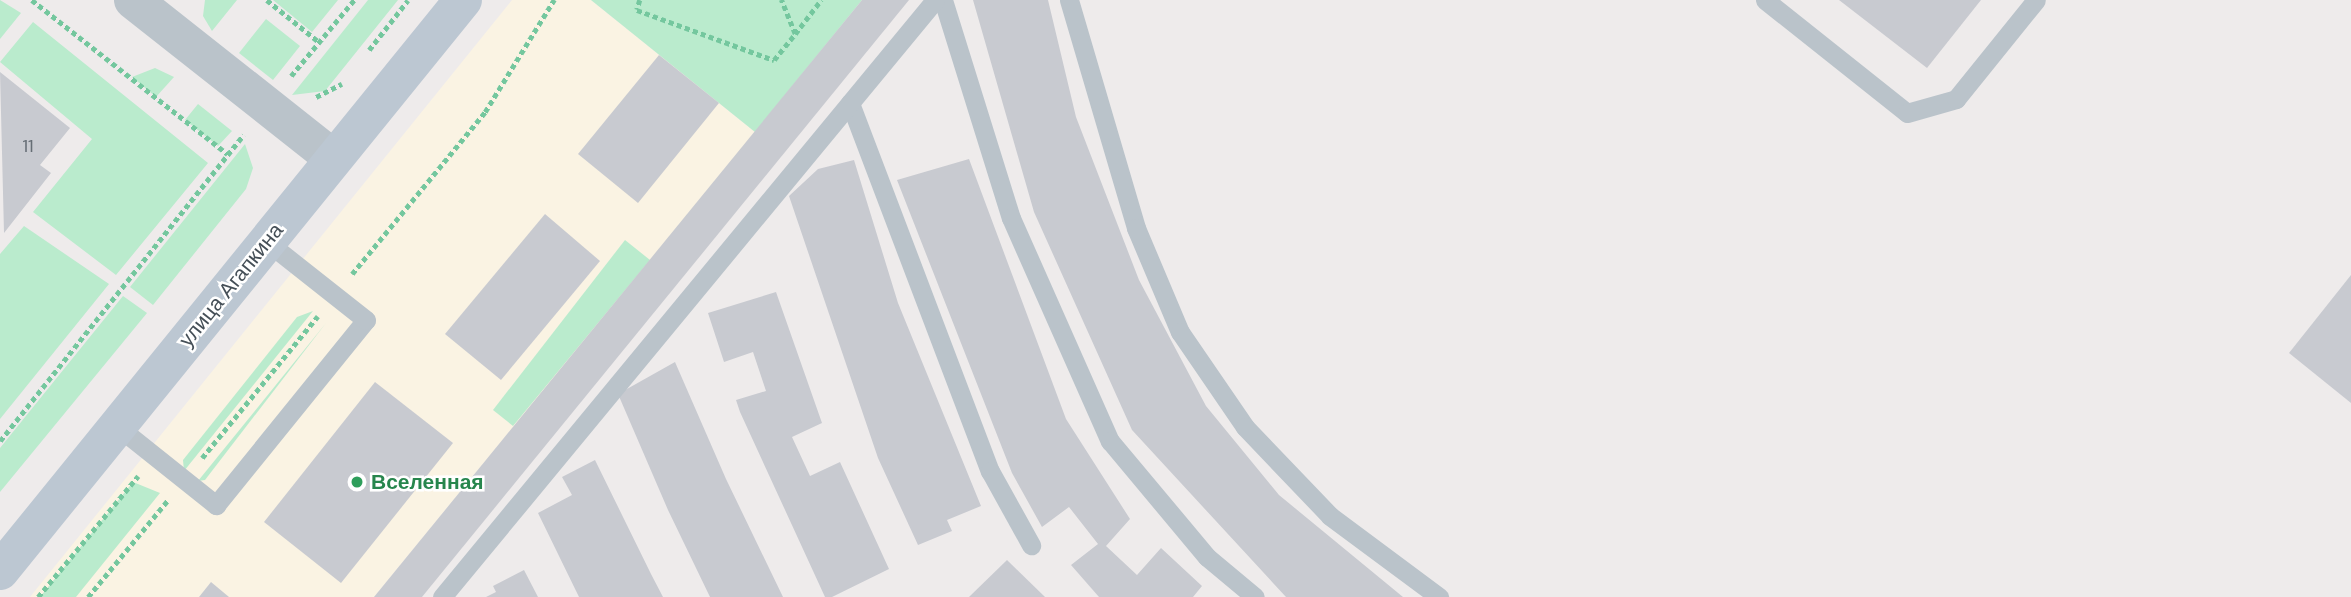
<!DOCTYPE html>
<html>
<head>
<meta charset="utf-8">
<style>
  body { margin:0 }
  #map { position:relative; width:2351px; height:597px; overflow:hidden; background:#eeebeb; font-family:"DM Sans",sans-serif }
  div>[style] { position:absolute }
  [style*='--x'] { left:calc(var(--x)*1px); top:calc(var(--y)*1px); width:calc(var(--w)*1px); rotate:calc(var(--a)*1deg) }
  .commercial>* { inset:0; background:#faf3e3 }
  .green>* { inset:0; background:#baebcd }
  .building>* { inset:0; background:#c8cad0 }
  .path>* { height:4.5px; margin-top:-2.25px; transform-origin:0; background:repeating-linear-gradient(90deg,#74c79e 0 5px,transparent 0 8.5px) }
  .lane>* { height:19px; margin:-9.5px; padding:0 9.5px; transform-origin:9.5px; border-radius:9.5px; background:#bac3ca }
  .street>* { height:38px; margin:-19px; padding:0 19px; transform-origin:19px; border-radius:19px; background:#bac3ca }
  .secondary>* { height:38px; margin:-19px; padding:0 19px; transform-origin:19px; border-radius:19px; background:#bcc7d2 }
  .dots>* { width:19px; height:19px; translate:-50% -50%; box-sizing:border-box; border:4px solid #fff; border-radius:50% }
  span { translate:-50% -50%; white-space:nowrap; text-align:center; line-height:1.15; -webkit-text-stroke:5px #fff; paint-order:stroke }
  .number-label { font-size:18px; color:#666e75 }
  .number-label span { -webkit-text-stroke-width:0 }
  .street-label { font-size:21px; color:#454f57 }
  .leisure-label { font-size:21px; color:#27864d; font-weight:700 }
  .left { translate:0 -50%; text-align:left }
</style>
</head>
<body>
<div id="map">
  <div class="commercial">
    <div style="clip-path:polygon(512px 0,591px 0,755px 132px,374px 597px,30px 597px)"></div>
  </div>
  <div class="green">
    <div style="clip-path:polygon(0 0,21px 13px,0 39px)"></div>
    <div style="clip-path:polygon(205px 0,237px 0,212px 31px,203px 16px)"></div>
    <div style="clip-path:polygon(273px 0,338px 0,312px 32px)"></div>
    <div style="clip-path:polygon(368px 0,398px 0,325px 91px,292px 95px)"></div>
    <div style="clip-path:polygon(591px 0,862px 0,755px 132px)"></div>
    <div style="clip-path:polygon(266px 19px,300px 46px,273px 80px,239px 53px)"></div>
    <div style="clip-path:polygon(33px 22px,208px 163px,116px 275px,33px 212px,92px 139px,0 62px)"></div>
    <div style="clip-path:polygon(155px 68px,174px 77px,156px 97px,132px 77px)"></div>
    <div style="clip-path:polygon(198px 104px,232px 131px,218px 146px,185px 120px)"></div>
    <div style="clip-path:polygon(245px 144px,253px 168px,246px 189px,153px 305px,130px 287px)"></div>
    <div style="clip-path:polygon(24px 226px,109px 284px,0 419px,0 254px)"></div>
    <div style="clip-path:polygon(625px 240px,650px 260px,513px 426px,493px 410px)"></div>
    <div style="clip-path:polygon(123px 296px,147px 313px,0 492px,0 448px)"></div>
    <div style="clip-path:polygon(313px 311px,184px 471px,183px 460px,297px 317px)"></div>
    <div style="clip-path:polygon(326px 323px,205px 480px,198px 481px)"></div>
    <div style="clip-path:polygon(133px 482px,160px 493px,76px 597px,40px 597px)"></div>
  </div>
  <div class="building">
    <div style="clip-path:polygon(862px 0,909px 0,422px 597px,374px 597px)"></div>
    <div style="clip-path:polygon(973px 0,1048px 0,1076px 117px,1139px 280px,1206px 406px,1279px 495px,1403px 597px,1286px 597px,1132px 430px,1034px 212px)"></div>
    <div style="clip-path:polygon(1839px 0,1981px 0,1927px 68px)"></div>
    <div style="clip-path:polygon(659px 55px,719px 103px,638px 203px,578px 154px)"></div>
    <div style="clip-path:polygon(0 72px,70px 128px,40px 165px,51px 173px,4px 233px)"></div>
    <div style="clip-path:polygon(969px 159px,1066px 419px,1130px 519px,1106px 546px,1137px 575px,1161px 548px,1202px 586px,1193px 597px,1099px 597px,1071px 565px,1098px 544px,1069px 507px,1042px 527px,1012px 473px,897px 180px)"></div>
    <div style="clip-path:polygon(854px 160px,898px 303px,981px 506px,947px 520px,952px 531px,918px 545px,878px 458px,789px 196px,818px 169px)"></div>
    <div style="clip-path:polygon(545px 214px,600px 261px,501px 380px,445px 334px)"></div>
    <div style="clip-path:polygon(2351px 275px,2351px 403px,2289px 353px)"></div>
    <div style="clip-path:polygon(776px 292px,822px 423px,792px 437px,810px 476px,840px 462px,889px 569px,832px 597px,825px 597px,740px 412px,736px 400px,766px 391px,753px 352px,724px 362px,708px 313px)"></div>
    <div style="clip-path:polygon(675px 362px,726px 479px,783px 597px,710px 597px,668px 510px,618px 394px)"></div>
    <div style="clip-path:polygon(375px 382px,453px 443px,341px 583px,264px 522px)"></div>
    <div style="clip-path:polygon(595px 460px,651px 574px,663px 597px,579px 597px,538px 513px,572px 495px,562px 477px)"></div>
    <div style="clip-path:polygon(1007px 560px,1045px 597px,969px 597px)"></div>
    <div style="clip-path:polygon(524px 570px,538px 597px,486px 597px,496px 592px,493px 586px)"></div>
    <div style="clip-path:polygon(211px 582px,229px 597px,199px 597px)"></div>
  </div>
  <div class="path">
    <div style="--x:32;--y:0;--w:249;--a:38.2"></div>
    <div style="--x:267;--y:0;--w:67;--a:38.9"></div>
    <div style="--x:640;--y:0;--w:10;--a:107"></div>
    <div style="--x:637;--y:10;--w:146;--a:20.1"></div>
    <div style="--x:774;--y:60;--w:33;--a:-51"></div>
    <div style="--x:795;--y:34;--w:37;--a:-112"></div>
    <div style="--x:795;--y:34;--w:43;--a:-52.6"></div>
    <div style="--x:369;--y:50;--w:63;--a:-52"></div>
    <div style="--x:291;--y:76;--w:99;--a:-50.3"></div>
    <div style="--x:316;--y:97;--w:29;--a:-27"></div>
    <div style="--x:352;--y:274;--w:210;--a:-50.6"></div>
    <div style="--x:485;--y:112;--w:132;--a:-58.4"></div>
    <div style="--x:0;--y:441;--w:391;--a:-51.5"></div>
    <div style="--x:202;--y:458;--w:183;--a:-50.8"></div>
    <div style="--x:38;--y:597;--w:157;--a:-50.4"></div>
    <div style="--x:88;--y:597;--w:126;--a:-50.5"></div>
  </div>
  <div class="lane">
    <div style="--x:943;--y:0;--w:228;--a:72.7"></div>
    <div style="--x:1011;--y:218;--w:244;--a:66.1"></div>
    <div style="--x:1110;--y:441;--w:151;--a:50.1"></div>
    <div style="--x:1207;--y:557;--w:62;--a:39.8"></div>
    <div style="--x:1069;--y:0;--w:238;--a:73.6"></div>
    <div style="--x:1136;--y:228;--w:113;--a:67.1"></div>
    <div style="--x:1180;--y:332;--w:115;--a:55.6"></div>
    <div style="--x:1245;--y:427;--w:123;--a:46.3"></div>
    <div style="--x:1330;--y:516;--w:136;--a:36.6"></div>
    <div style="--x:1765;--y:0;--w:181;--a:38.5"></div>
    <div style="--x:1907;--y:113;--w:51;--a:-15.9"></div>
    <div style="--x:1956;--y:99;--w:127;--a:-51.1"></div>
    <div style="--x:850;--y:103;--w:394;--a:69.2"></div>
    <div style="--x:990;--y:471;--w:85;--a:61"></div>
    <div style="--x:117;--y:426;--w:127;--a:38.6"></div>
    <div style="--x:216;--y:505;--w:238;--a:-51"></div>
    <div style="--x:366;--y:320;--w:127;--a:-141.7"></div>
    <div style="--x:442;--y:597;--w:774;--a:-50.45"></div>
  </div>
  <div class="street">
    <div style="--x:133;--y:0;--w:255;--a:38.3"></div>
  </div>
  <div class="secondary">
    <div style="--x:0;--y:571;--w:735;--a:-50.96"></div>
  </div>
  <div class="dots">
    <div style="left:357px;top:482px;background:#2e9e5b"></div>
  </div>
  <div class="number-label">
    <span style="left:28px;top:146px">11</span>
  </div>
  <div class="street-label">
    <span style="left:231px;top:285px;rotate:-51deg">улица Агапкина</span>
  </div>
  <div class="leisure-label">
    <span class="left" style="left:371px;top:482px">Вселенная</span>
  </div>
</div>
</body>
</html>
